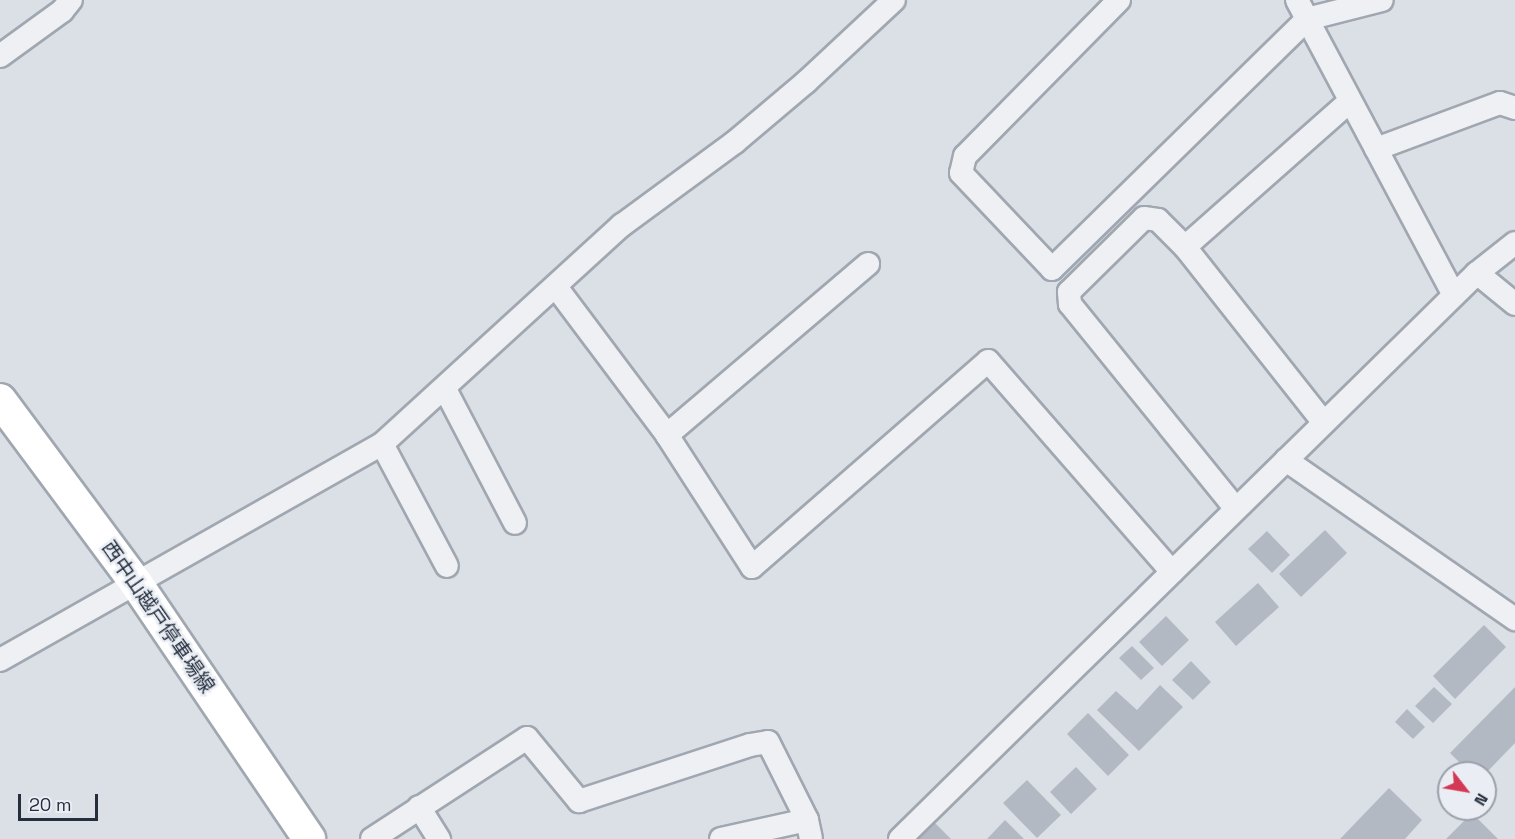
<!DOCTYPE html>
<html>
<head>
<meta charset="utf-8">
<style>
  body { margin:0 }
  #map { position:relative; width:1515px; height:839px; overflow:hidden; background:#dbe0e6; font-family:"Space Grotesk","Noto Sans JP",sans-serif }
  div>[style] { position:absolute }
  [style*='--x'] { left:calc(var(--x)*1px); top:calc(var(--y)*1px); width:calc(var(--w)*1px); rotate:calc(var(--a)*1deg) }
  .building>* { inset:0; background:#b2b9c3 }
  .roads { filter:drop-shadow(2px 0 #a0a7b0) drop-shadow(-2px 0 #a0a7b0) drop-shadow(0 2px #a0a7b0) drop-shadow(0 -2px #a0a7b0) }
  .minor>* { height:22px; margin:-11px; padding:0 11px; transform-origin:11px; border-radius:11px; background:#eef0f4 }
  .secondary>* { height:32px; margin:-16px; padding:0 16px; transform-origin:16px; border-radius:16px; background:#fff }
  span { translate:-50% -50%; white-space:nowrap; text-align:center; line-height:1.15; -webkit-text-stroke:5px #eaeef4; paint-order:stroke }
  .street-label { font-size:20px; color:#242e3d }
  .north { position:absolute; left:1437px; top:761px; width:60px; height:60px; box-sizing:border-box; background:#eaeef4; border:2px solid #9ba1ab; border-radius:50%; rotate:121deg; font-size:16px; font-weight:700; line-height:24px; text-align:center; color:#242e3d }
  .north::after { content:''; display:block; margin:auto; width:21px; height:27px; background:#d33854; clip-path:polygon(50% 0,100% 100%,50% 72%,0 100%) }
  .scale { position:absolute; left:18px; top:794px; width:80px; height:27px; box-sizing:border-box; border:3px solid #242e3d; border-top:0; padding-left:8px; font-size:18px; line-height:21px; white-space:nowrap; color:#242e3d; -webkit-text-stroke:4px #eaeef4; paint-order:stroke }
</style>
</head>
<body>
<div id="map">
  <div class="building">
    <div style="clip-path:polygon(1325px 530px,1347px 553px,1301px 597px,1279px 574px)"></div>
    <div style="clip-path:polygon(1267px 531px,1290px 555px,1272px 573px,1248px 549px)"></div>
    <div style="clip-path:polygon(1258px 583px,1279px 607px,1236px 646px,1215px 622px)"></div>
    <div style="clip-path:polygon(1166px 616px,1189px 640px,1162px 666px,1139px 642px)"></div>
    <div style="clip-path:polygon(1484px 625px,1506px 647px,1455px 699px,1433px 676px)"></div>
    <div style="clip-path:polygon(1132px 646px,1154px 668px,1141px 680px,1119px 658px)"></div>
    <div style="clip-path:polygon(1191px 661px,1211px 682px,1193px 700px,1172px 680px)"></div>
    <div style="clip-path:polygon(1160px 685px,1183px 707px,1139px 751px,1097px 710px,1116px 691px,1137px 710px)"></div>
    <div style="clip-path:polygon(1434px 687px,1452px 704px,1433px 723px,1415px 706px)"></div>
    <div style="clip-path:polygon(1515px 687px,1515px 743px,1486px 773px,1470px 773px,1450px 753px)"></div>
    <div style="clip-path:polygon(1407px 709px,1425px 727px,1413px 739px,1395px 722px)"></div>
    <div style="clip-path:polygon(1088px 713px,1129px 755px,1108px 776px,1067px 734px)"></div>
    <div style="clip-path:polygon(1076px 767px,1097px 789px,1071px 814px,1050px 792px)"></div>
    <div style="clip-path:polygon(1027px 780px,1061px 815px,1037px 838px,1003px 803px)"></div>
    <div style="clip-path:polygon(1389px 788px,1422px 820px,1405px 839px,1340px 839px)"></div>
    <div style="clip-path:polygon(1472px 813px,1498px 839px,1446px 839px)"></div>
    <div style="clip-path:polygon(1005px 820px,1024px 839px,987px 839px)"></div>
    <div style="clip-path:polygon(934px 822px,951px 839px,918px 839px)"></div>
  </div>
  <div class="roads">
    <div class="minor">
      <div style="--x:1119;--y:0;--w:219;--a:134.6"></div>
      <div style="--x:965;--y:156;--w:17;--a:103"></div>
      <div style="--x:961;--y:173;--w:132;--a:46.5"></div>
      <div style="--x:1052;--y:269;--w:357;--a:-44.4"></div>
      <div style="--x:1307;--y:19;--w:77;--a:-14.2"></div>
      <div style="--x:1297;--y:0;--w:334;--a:62"></div>
      <div style="--x:0;--y:56;--w:77;--a:-36"></div>
      <div style="--x:62;--y:11;--w:14;--a:-51"></div>
      <div style="--x:1376;--y:149;--w:132;--a:-20.4"></div>
      <div style="--x:1500;--y:103;--w:16;--a:18"></div>
      <div style="--x:1185;--y:247;--w:220;--a:-41.5"></div>
      <div style="--x:1477;--y:273;--w:49;--a:39.2"></div>
      <div style="--x:556;--y:287;--w:185;--a:53.1"></div>
      <div style="--x:667;--y:435;--w:157;--a:57.2"></div>
      <div style="--x:752;--y:567;--w:313;--a:-41.1"></div>
      <div style="--x:988;--y:361;--w:280;--a:48.9"></div>
      <div style="--x:445;--y:389;--w:151;--a:62.4"></div>
      <div style="--x:667;--y:435;--w:264;--a:-40.4"></div>
      <div style="--x:382;--y:444;--w:138;--a:62"></div>
      <div style="--x:1286;--y:460;--w:279;--a:34.8"></div>
      <div style="--x:1236;--y:509;--w:264;--a:-129"></div>
      <div style="--x:1070;--y:304;--w:12;--a:-95"></div>
      <div style="--x:1069;--y:292;--w:105;--a:-44.6"></div>
      <div style="--x:1144;--y:218;--w:14;--a:8"></div>
      <div style="--x:1158;--y:220;--w:38;--a:45"></div>
      <div style="--x:1185;--y:247;--w:224;--a:51.7"></div>
      <div style="--x:0;--y:660;--w:439;--a:-29.5"></div>
      <div style="--x:382;--y:444;--w:325;--a:-42.4"></div>
      <div style="--x:622;--y:225;--w:140;--a:-36.3"></div>
      <div style="--x:735;--y:142;--w:93;--a:-40.2"></div>
      <div style="--x:806;--y:82;--w:120;--a:-43"></div>
      <div style="--x:419;--y:807;--w:38;--a:58"></div>
      <div style="--x:372;--y:839;--w:185;--a:-33.1"></div>
      <div style="--x:527;--y:738;--w:82;--a:50.5"></div>
      <div style="--x:579;--y:801;--w:180;--a:-18.1"></div>
      <div style="--x:750;--y:745;--w:18;--a:-9"></div>
      <div style="--x:768;--y:742;--w:87;--a:63.4"></div>
      <div style="--x:807;--y:820;--w:19;--a:78"></div>
      <div style="--x:721;--y:839;--w:88;--a:-12.5"></div>
      <div style="--x:900;--y:839;--w:808;--a:-44.45"></div>
      <div style="--x:1477;--y:273;--w:48;--a:-38.3"></div>
    </div>
    <div class="secondary">
      <div style="--x:0;--y:400;--w:228;--a:53.4"></div>
      <div style="--x:136;--y:583;--w:309;--a:55.9"></div>
    </div>
  </div>
  <div class="street-label">
    <span style="left:158px;top:617px;rotate:55deg">西中山越戸停車場線</span>
  </div>
  <div class="north">N</div>
  <div class="scale">20 m</div>
</div>
</body>
</html>
